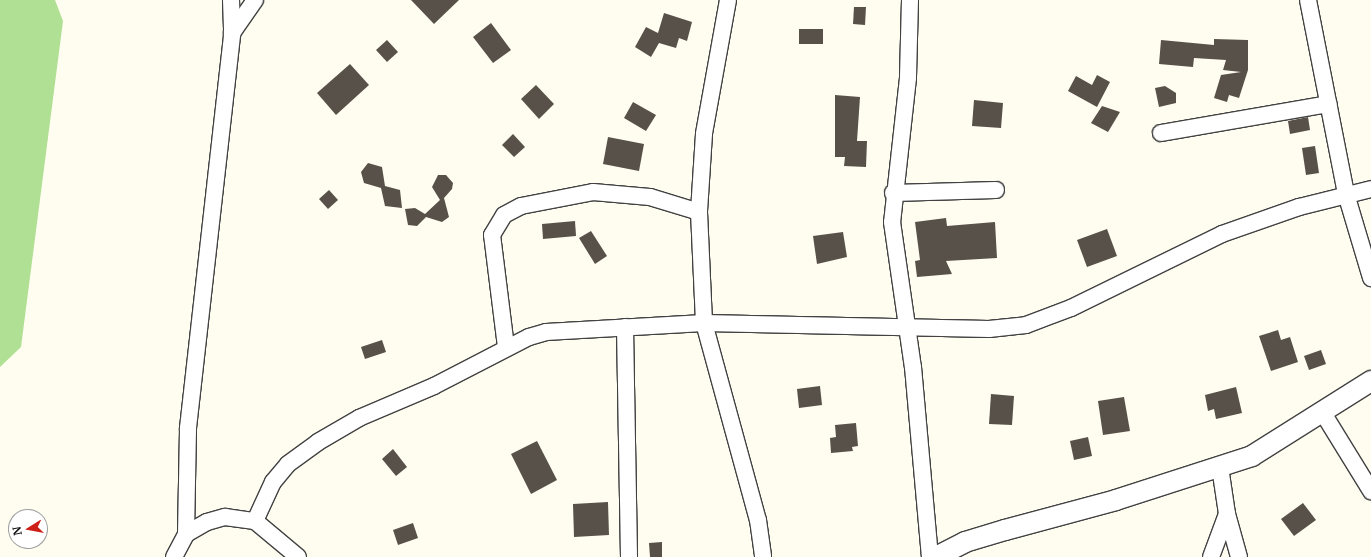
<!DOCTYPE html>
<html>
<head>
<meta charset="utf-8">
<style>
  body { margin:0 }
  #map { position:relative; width:1371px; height:557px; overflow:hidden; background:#fffdf0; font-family:Merriweather,serif }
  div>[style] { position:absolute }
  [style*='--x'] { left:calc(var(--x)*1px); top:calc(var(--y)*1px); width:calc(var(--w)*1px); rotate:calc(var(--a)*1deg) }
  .forest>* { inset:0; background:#afe093 }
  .building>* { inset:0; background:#58514a }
  .roads { filter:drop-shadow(1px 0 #424242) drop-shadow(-1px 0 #424242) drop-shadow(0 1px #424242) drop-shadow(0 -1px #424242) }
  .minor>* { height:16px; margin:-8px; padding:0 8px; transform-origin:8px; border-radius:8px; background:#fff }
  .tertiary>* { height:20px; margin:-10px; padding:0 10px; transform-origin:10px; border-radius:10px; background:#fff }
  span { translate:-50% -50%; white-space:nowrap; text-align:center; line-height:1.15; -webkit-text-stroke:4px #fff; paint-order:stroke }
  .north { position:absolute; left:8px; top:509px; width:40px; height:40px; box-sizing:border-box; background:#fff; border:1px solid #9f9f9f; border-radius:50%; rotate:259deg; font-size:11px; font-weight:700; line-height:16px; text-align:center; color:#0f0f0f }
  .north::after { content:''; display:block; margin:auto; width:14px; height:18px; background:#cd1e18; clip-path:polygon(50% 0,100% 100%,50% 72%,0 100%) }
</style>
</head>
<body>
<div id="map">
  <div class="forest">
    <div style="clip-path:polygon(0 0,55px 0,63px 21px,21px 347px,0 367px)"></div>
  </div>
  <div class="building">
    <div style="clip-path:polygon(411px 0,459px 0,434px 24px)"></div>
    <div style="clip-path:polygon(854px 7px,866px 7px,865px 25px,853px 24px)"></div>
    <div style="clip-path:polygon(664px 13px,692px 22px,687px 41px,679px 38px,676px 48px,659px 43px,651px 57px,635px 47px,646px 27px,658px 33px)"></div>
    <div style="clip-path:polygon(491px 23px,511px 50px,493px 63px,473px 37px)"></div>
    <div style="clip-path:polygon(799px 29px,823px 29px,823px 44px,799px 44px)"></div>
    <div style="clip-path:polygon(1214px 39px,1248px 40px,1248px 70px,1239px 98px,1229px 95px,1227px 102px,1214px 98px,1221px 75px,1241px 72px,1223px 70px,1226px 60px,1194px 58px,1193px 67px,1159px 64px,1161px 40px,1214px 45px)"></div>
    <div style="clip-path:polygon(387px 40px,398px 52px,387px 62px,376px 50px)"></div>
    <div style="clip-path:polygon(350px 64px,369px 85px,336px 115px,317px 93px)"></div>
    <div style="clip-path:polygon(1097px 75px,1110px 82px,1097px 107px,1068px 91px,1076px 76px,1092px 85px)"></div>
    <div style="clip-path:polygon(536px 85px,554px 104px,539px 119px,521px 99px)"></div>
    <div style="clip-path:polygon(1165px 86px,1176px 93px,1176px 103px,1159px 107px,1155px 88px)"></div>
    <div style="clip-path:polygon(835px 95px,860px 97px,857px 141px,867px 141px,866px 167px,844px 166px,845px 157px,835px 157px)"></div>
    <div style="clip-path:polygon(974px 100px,1003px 103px,1001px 128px,972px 126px)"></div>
    <div style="clip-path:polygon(633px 102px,656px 115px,646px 131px,624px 118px)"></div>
    <div style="clip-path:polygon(1102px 106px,1120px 112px,1108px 132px,1091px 123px)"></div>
    <div style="clip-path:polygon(1308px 117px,1310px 130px,1290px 134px,1288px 121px)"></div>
    <div style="clip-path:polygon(513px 134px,525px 147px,514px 157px,502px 145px)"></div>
    <div style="clip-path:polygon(608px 137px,644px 144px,639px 171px,603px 164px)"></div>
    <div style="clip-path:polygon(1315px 146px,1319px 173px,1306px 175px,1302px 148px)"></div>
    <div style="clip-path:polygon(368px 163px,382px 167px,385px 186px,400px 190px,402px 208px,385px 206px,381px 188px,364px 183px,361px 172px)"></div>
    <div style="clip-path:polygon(438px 175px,446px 175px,453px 183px,452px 189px,444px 198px,449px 217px,442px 222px,426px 217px,417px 226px,408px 225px,405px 209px,415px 208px,425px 214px,440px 200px,432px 187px)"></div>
    <div style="clip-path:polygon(329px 190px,338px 200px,328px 209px,319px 199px)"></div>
    <div style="clip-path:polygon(946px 218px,947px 226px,995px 222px,997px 258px,946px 261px,952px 274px,917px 277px,915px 261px,920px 260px,915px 222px)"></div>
    <div style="clip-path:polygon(575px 221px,576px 236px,543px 239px,542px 224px)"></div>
    <div style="clip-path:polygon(1107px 229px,1117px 256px,1087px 267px,1077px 240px)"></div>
    <div style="clip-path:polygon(591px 231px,607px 256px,595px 264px,579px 238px)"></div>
    <div style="clip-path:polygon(843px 232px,847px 257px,817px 264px,813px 236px)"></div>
    <div style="clip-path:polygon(1278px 330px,1281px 340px,1290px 337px,1298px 362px,1271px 371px,1259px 336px)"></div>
    <div style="clip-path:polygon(382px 340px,386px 352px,365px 359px,361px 347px)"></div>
    <div style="clip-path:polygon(1321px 350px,1326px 364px,1309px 370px,1304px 356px)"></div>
    <div style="clip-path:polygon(820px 386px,822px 405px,799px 408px,797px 389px)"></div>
    <div style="clip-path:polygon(1236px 387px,1242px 413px,1216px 419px,1214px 409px,1208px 411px,1205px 395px)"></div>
    <div style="clip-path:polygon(991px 394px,1014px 396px,1012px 425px,989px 424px)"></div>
    <div style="clip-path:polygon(1124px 397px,1130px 431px,1103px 435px,1098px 401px)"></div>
    <div style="clip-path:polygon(856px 423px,858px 446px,852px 447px,853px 451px,831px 453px,830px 438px,836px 437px,835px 425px)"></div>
    <div style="clip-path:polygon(1088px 437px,1092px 456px,1074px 460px,1070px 441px)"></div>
    <div style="clip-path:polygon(537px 441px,557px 480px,531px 494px,511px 454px)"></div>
    <div style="clip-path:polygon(393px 449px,407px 467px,396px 476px,382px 459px)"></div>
    <div style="clip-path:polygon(608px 502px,609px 535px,574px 537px,573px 504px)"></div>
    <div style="clip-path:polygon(1303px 503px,1316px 520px,1294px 536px,1281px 519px)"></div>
    <div style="clip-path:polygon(413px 523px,418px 538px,398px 545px,393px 530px)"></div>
    <div style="clip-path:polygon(662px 542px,662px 557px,650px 557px,649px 543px)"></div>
  </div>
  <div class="roads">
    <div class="minor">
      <div style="--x:231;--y:0;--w:33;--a:88"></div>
      <div style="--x:728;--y:0;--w:136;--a:100.2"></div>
      <div style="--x:704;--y:134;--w:78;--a:93.7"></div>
      <div style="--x:699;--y:212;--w:111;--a:87.4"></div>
      <div style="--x:704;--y:323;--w:204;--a:74.7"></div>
      <div style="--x:758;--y:520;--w:37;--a:82"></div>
      <div style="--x:910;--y:0;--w:78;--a:91.5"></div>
      <div style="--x:908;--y:78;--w:145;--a:96.3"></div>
      <div style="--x:892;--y:222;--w:147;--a:81.8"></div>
      <div style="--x:913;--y:367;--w:191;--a:84.9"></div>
      <div style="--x:1308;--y:0;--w:198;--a:78.9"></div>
      <div style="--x:1346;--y:194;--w:88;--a:73.4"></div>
      <div style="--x:1161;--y:133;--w:170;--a:-9.8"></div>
      <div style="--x:893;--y:193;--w:103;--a:-1.7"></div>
      <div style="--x:625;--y:327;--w:230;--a:89"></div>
      <div style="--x:506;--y:347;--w:113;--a:-97.1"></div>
      <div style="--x:492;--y:235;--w:23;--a:-59"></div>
      <div style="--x:504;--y:215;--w:19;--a:-28"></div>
      <div style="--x:521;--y:206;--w:73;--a:-11"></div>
      <div style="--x:593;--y:192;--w:57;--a:5"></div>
      <div style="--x:650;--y:197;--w:51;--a:17"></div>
      <div style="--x:1323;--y:413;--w:92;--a:58.4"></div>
      <div style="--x:1220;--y:467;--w:48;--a:81.5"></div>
      <div style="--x:1227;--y:514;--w:45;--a:74.4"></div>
      <div style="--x:255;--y:521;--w:43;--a:-65.2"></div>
      <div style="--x:273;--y:482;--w:23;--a:-50"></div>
      <div style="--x:288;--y:464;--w:37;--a:-36"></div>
      <div style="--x:318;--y:442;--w:48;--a:-30.3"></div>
      <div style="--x:359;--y:418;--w:82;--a:-23.1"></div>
      <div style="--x:434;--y:386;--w:107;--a:-27.3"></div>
      <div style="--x:529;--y:337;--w:18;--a:-16"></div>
      <div style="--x:546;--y:332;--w:158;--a:-3.3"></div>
      <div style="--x:704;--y:323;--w:285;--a:1.2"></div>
      <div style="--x:989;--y:329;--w:37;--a:-6"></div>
      <div style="--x:1026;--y:325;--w:48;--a:-20.7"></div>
      <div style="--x:1071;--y:308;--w:168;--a:-26.1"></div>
      <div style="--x:1222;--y:234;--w:82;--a:-19.3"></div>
      <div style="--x:1299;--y:207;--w:74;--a:-14"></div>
      <div style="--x:186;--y:534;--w:24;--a:-30"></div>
      <div style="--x:207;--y:522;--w:19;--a:-16"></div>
      <div style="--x:225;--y:517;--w:30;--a:8"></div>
      <div style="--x:255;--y:521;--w:56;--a:39.9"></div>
      <div style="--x:174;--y:557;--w:26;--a:-62"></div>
      <div style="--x:186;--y:534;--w:106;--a:-88.9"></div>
      <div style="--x:188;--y:428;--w:397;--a:-83.6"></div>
      <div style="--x:232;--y:33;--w:40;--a:-55.1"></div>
      <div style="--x:1211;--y:557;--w:46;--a:-69.6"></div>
    </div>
    <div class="tertiary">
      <div style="--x:936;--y:557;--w:33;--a:-27"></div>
      <div style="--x:965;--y:542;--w:42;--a:-16.7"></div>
      <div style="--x:1005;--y:530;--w:115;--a:-15.1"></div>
      <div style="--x:1116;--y:500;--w:143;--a:-17.9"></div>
      <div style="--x:1252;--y:456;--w:141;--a:-32.2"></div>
    </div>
  </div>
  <div class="north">N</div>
</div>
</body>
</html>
